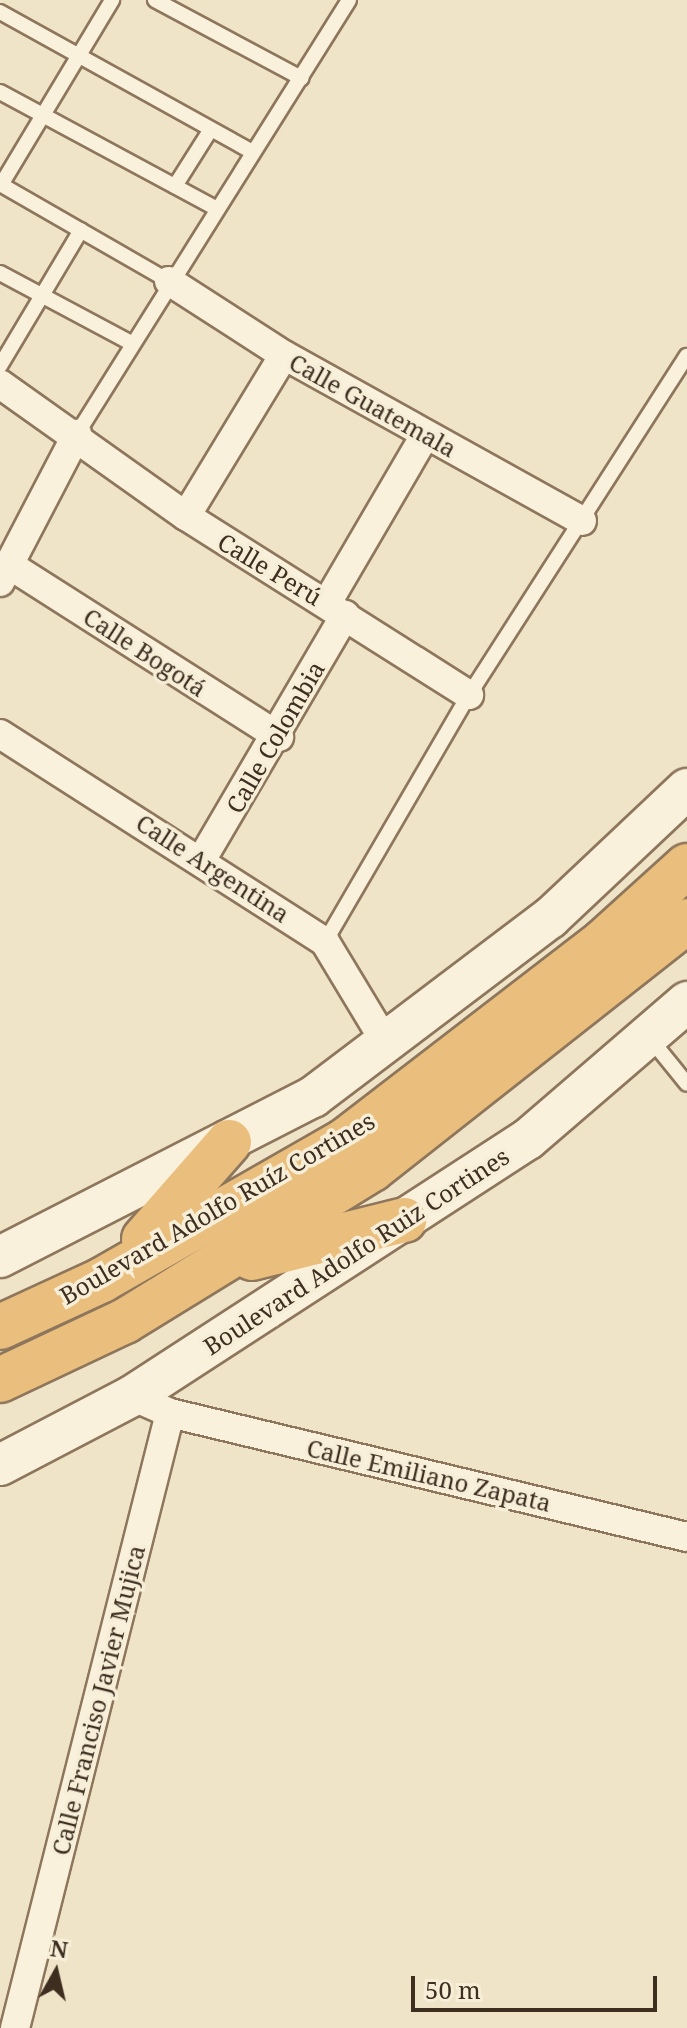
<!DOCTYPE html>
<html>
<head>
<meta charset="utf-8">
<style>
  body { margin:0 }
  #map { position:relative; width:687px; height:2028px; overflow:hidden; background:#f0e4c8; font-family:"Noto Serif",serif }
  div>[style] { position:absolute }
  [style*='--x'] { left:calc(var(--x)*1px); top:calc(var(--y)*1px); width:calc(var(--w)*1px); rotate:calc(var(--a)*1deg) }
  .roads { filter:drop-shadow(2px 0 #8d765c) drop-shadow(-2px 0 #8d765c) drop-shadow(0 2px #8d765c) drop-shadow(0 -2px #8d765c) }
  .service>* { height:14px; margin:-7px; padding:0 7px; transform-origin:7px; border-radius:7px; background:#faf1dc }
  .minor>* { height:28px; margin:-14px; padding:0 14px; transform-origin:14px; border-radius:14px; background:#faf1dc }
  .secondary>* { height:40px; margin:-20px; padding:0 20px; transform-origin:20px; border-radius:20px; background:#faf1dc }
  .trunk>* { height:44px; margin:-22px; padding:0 22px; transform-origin:22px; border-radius:22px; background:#eabe7c }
  span { translate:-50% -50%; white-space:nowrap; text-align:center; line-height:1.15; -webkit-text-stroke:7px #f7eed8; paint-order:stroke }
  .street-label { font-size:24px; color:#3d2e20 }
  .north { position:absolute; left:16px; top:1932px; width:80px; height:80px; -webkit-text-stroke:6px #f7eed8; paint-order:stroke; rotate:8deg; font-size:22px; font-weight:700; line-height:32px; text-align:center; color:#3d2e20 }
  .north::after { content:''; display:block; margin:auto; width:28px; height:36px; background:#3d2e20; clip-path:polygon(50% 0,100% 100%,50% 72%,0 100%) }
  .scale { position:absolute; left:411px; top:1976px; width:246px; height:36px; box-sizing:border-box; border:4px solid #3d2e20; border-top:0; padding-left:10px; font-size:24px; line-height:28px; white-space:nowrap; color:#3d2e20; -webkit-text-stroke:6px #f7eed8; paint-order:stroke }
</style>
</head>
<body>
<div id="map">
  <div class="roads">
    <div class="service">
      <div style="--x:155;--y:0;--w:166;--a:28.1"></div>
      <div style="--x:0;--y:12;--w:289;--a:29"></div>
      <div style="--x:0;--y:92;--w:247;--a:28.3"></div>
      <div style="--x:0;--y:184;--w:195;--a:29.9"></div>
      <div style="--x:1;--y:185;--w:216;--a:-59"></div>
      <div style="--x:175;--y:186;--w:67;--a:-57.7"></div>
      <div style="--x:0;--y:273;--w:146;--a:28.1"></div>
      <div style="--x:0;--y:366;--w:158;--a:-59.2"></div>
      <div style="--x:77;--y:434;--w:512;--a:-57.92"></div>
      <div style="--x:325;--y:942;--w:286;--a:-59.8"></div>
      <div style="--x:469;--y:695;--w:403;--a:-57.3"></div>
      <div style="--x:649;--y:1037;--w:60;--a:51"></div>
    </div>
    <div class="minor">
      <div style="--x:169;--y:281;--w:137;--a:32.8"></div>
      <div style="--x:284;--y:355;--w:341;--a:29.1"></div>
      <div style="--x:0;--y:384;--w:228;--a:35.4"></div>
      <div style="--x:186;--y:516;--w:335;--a:32.3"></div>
      <div style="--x:186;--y:516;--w:188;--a:-58.7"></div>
      <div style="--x:11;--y:566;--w:318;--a:32.5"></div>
      <div style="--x:0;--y:582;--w:167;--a:-62.5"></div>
      <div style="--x:327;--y:603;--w:194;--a:-59.7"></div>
      <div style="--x:0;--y:734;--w:386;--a:32.6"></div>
      <div style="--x:325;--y:942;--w:118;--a:58.9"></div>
      <div style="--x:202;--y:859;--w:283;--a:-59.6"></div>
      <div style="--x:170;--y:1413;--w:532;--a:13.49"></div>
      <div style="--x:15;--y:2028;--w:634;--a:-75.85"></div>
      <div style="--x:170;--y:1413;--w:42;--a:-155.9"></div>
    </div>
    <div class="secondary">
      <div style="--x:0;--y:1257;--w:352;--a:-27.1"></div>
      <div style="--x:313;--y:1097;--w:297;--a:-37.1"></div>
      <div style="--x:550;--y:918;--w:188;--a:-43.3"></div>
      <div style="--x:0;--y:1465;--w:149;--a:-27.6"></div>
      <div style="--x:132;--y:1396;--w:472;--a:-33"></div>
      <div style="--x:528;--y:1139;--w:210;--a:-40.7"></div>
    </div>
    <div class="trunk">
      <div style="--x:144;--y:1239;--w:129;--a:-48.8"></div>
      <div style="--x:252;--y:1258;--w:157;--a:-14"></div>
      <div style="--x:0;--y:1327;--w:112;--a:-24.7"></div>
      <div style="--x:102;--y:1280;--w:281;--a:-29.8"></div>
      <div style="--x:346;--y:1140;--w:326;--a:-37.6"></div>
      <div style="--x:604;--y:941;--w:112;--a:-42.1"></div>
      <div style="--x:0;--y:1380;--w:138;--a:-25.3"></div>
      <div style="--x:125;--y:1321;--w:290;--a:-31.6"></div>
      <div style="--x:372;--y:1169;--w:401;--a:-38.2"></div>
    </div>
  </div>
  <div class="street-label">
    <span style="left:373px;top:405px;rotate:29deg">Calle Guatemala</span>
    <span style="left:270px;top:569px;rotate:31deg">Calle Perú</span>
    <span style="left:145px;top:652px;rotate:33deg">Calle Bogotá</span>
    <span style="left:275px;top:737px;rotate:-60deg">Calle Colombia</span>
    <span style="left:213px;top:868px;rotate:33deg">Calle Argentina</span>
    <span style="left:217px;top:1208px;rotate:-30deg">Boulevard Adolfo Ruíz Cortines</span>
    <span style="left:356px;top:1251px;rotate:-33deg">Boulevard Adolfo Ruiz Cortines</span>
    <span style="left:429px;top:1475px;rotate:13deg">Calle Emiliano Zapata</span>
    <span style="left:98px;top:1700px;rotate:-76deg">Calle Franciso Javier Mujica</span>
  </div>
  <div class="north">N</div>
  <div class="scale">50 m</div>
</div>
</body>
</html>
